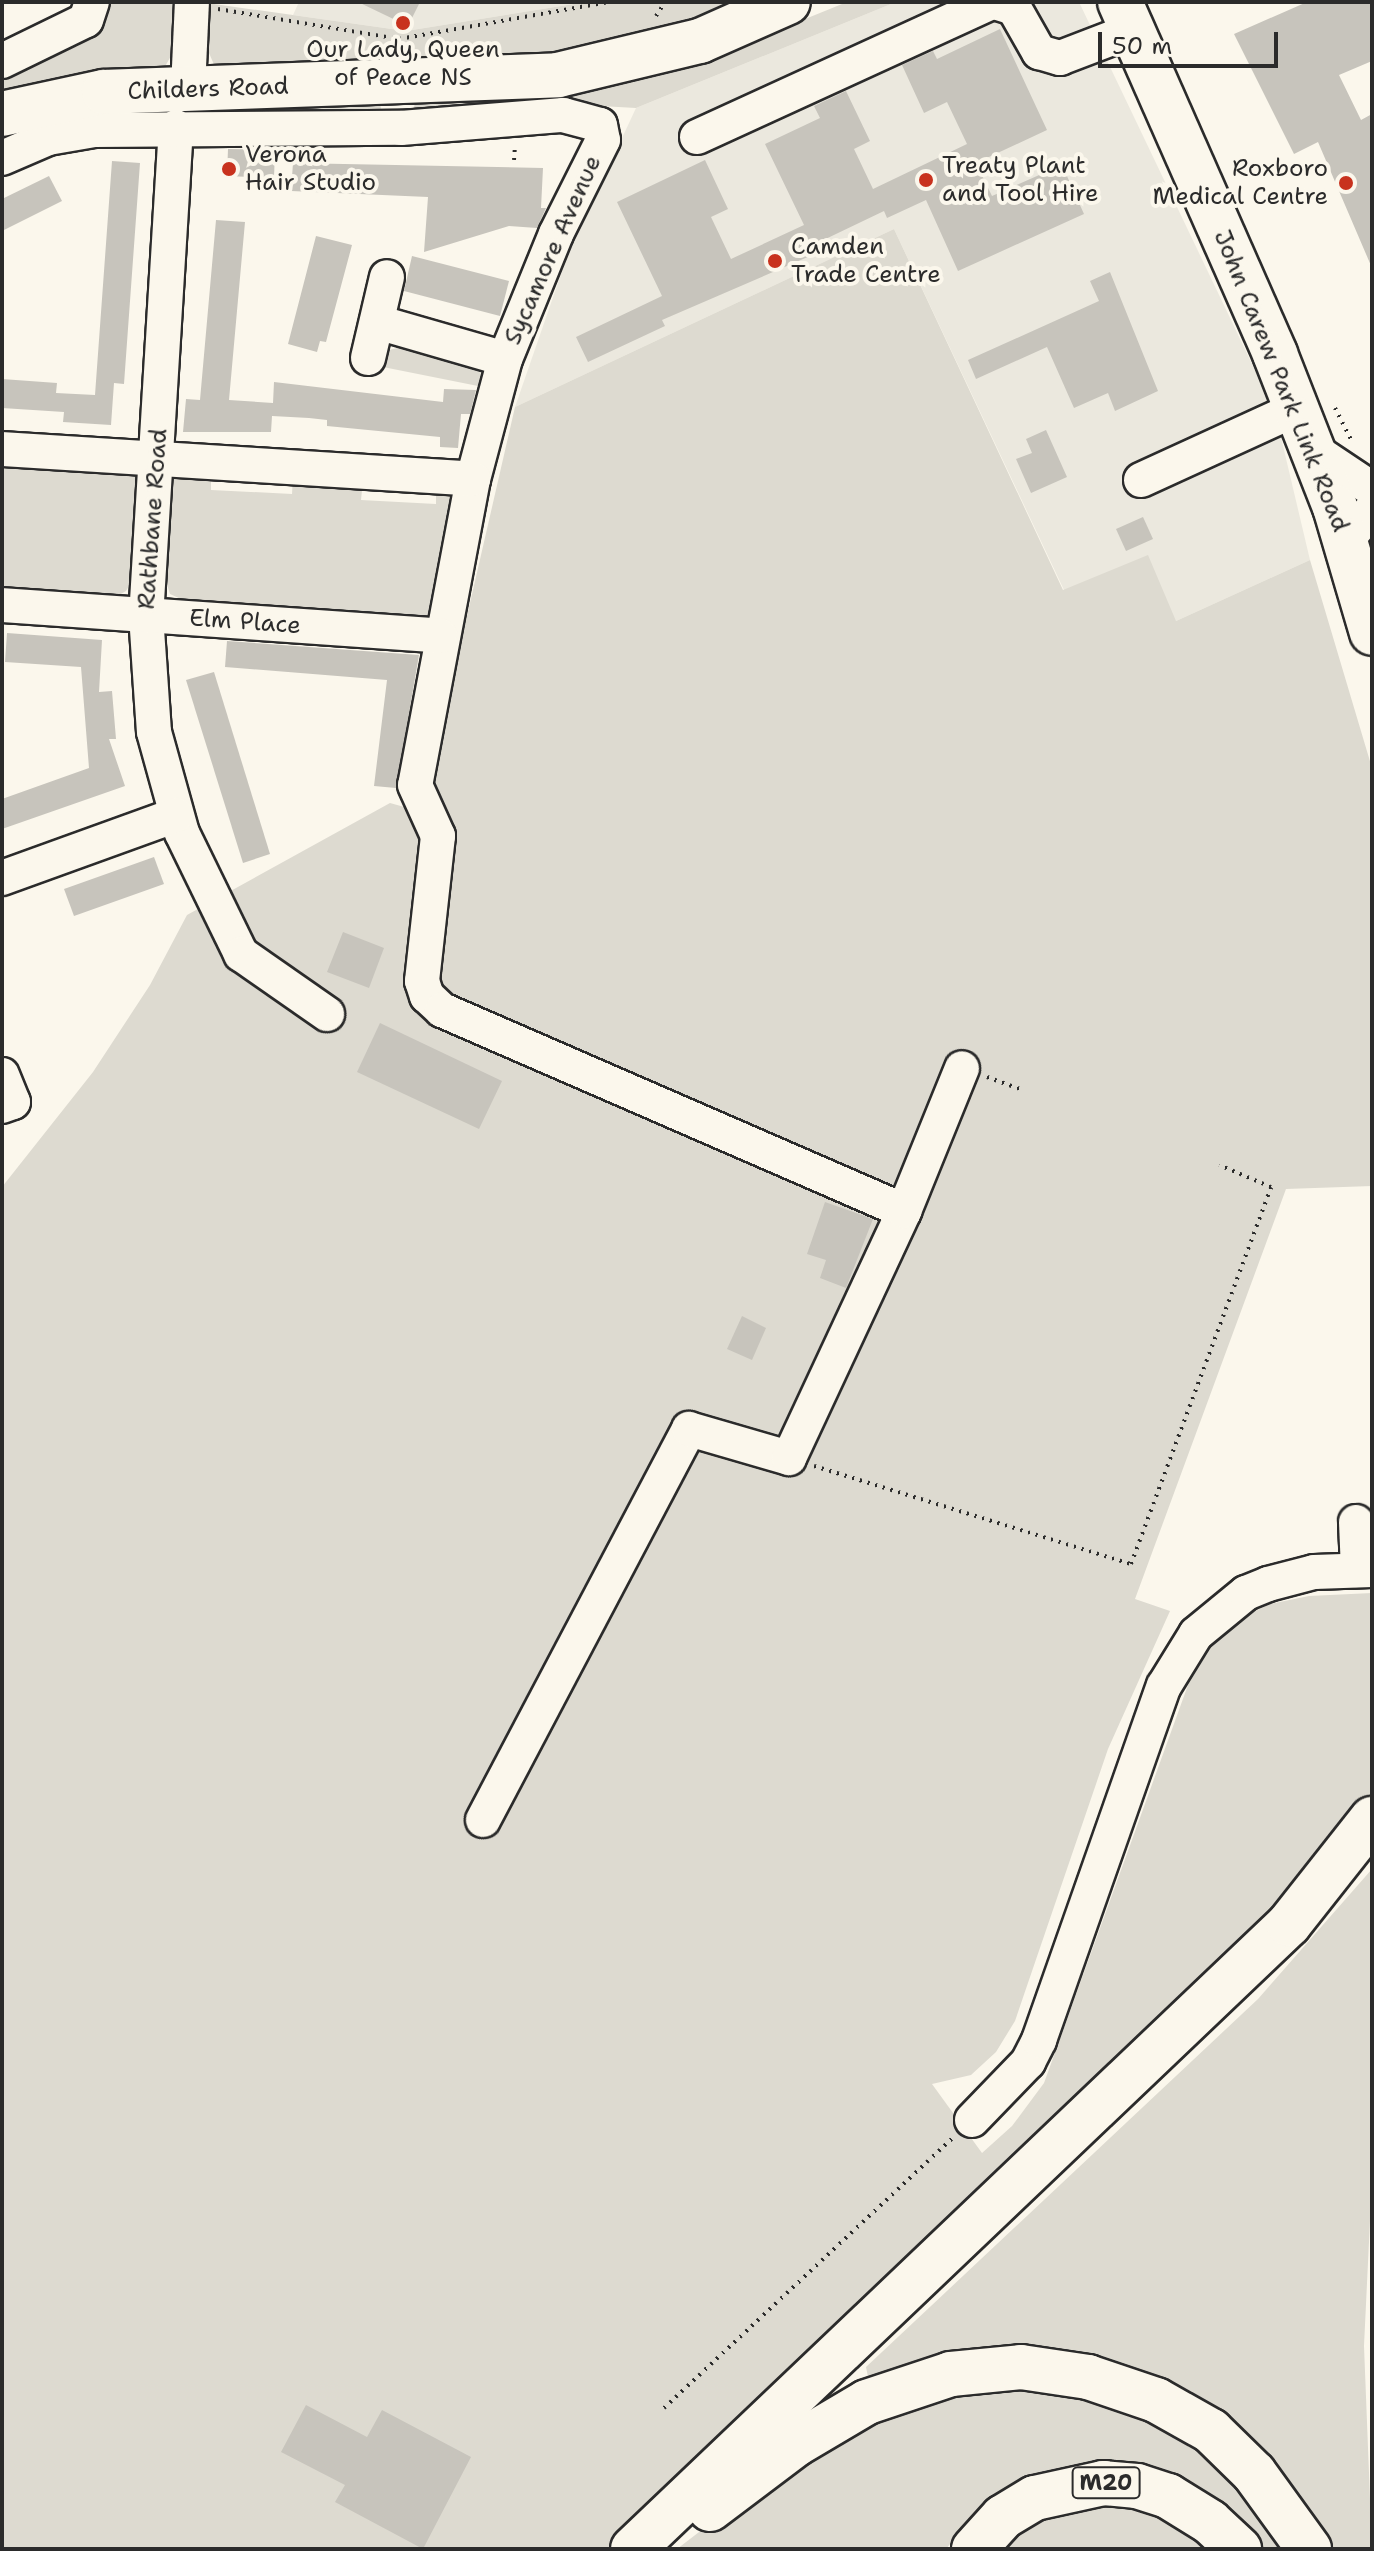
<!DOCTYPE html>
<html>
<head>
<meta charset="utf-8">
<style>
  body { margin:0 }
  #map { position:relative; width:1374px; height:2551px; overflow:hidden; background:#fbf7ec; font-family:"Shantell Sans",sans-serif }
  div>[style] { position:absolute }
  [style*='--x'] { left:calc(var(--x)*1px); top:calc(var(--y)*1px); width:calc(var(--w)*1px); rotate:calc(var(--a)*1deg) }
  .built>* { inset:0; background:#ebe8de }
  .green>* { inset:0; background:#dddad0 }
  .building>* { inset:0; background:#c7c4bc }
  .path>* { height:4px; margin-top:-2px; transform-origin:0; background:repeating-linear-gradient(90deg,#2b2b2b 0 2px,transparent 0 8px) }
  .roads { filter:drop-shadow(2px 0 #2b2b2b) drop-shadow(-2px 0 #2b2b2b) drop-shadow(0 2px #2b2b2b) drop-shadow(0 -2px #2b2b2b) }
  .minor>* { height:34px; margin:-17px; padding:0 17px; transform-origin:17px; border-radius:17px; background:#fbf7ec }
  .major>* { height:44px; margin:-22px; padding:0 22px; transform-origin:22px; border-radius:22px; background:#fbf7ec }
  .highway>* { height:44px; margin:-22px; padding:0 22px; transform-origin:22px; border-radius:22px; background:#fbf7ec }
  .dots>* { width:22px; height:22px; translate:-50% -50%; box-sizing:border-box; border:4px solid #fbf7ec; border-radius:50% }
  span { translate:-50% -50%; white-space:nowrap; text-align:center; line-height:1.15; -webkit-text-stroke:8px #fbf7ec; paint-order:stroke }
  .shield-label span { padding:2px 6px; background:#fbf7ec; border:2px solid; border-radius:6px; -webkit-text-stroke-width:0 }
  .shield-label { font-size:22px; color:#2b2b2b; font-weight:700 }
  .poi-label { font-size:24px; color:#2b2b2b }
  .left { translate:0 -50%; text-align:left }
  .right { translate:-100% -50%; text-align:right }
  .street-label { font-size:24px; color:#2b2b2b }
  .frame { position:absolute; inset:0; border:4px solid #2b2b2b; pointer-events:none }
  .scale { position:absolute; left:1098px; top:32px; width:180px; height:36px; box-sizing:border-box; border:4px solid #2b2b2b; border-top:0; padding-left:10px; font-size:24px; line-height:28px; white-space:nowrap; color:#2b2b2b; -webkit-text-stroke:6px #fbf7ec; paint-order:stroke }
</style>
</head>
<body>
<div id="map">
  <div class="built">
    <div style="clip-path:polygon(299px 2px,586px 2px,406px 31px,293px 15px)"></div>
    <div style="clip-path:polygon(896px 2px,1079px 2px,1275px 412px,1310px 560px,1176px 621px,1064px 590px,894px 229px,515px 407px,568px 254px,636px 108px)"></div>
  </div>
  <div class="green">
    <div style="clip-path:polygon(106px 2px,177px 2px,171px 56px,163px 70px,2px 96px,2px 74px,78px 46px,96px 29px)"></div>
    <div style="clip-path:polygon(586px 2px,749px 2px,709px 20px,567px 56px,215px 67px,209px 53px,207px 3px,406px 31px)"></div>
    <div style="clip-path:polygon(847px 2px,896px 2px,636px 108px,565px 104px,412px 118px,416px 97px,761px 37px)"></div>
    <div style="clip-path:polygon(380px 100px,382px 119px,217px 118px,218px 102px)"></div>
    <div style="clip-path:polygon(894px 229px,1063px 590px,1148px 555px,1176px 621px,1310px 560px,1372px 768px,1372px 1186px,1286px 1189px,1135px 1599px,1170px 1611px,1108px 1749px,1015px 2021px,996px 2052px,971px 2075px,932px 2084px,982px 2153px,1012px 2126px,1044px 2083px,1188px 1685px,1214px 1641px,1235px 1621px,1270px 1604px,1309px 1596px,1372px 1593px,1372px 1791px,1292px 1898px,715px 2456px,611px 2549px,2px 2549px,2px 1187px,93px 1072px,150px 985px,187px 915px,390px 803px,422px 812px,515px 407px)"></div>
    <div style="clip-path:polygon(402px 347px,472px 362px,484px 378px,478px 386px,378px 366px,389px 350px)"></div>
    <div style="clip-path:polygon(2px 459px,140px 475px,133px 579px,126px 591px,119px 595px,2px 586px)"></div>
    <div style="clip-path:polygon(173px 469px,211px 471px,211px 490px,292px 494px,293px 476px,363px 480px,361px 500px,436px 504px,436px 484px,459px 489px,436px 620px,183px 600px,170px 594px,165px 578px)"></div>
    <div style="clip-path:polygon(1372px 1869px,1372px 2179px,1364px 2346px,1372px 2549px,1328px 2549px,1170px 2389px,869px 2382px,866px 2367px,1258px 1999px)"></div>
    <div style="clip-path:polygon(1075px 2383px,1181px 2425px,1296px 2549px,1259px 2549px,1098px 2463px,1038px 2473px,1009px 2487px,982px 2505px,946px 2549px,677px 2549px,768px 2479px,926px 2389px)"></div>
    <div style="clip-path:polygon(1113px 2492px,1228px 2549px,984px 2549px,995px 2537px)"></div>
  </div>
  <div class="building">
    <div style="clip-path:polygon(358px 2px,420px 2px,408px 26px)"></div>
    <div style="clip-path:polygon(1307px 2px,1372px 2px,1372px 61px,1339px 75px,1361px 120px,1372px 114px,1372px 268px,1318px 142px,1294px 154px,1234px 34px)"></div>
    <div style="clip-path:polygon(1000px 29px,1047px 130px,976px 163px,992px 196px,1062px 165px,1084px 214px,958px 271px,926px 200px,887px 218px,884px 211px,813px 245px,817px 253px,662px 320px,665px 326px,588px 362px,576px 337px,662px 296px,617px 202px,705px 160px,728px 209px,711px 217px,731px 259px,804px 225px,765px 144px,820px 118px,814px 106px,846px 91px,870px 141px,854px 149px,873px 189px,967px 144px,947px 102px,924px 113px,902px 65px,933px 51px,937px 59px)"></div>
    <div style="clip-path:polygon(228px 149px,275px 150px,274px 178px,227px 176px)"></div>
    <div style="clip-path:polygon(112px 161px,140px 163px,124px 384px,114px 383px,111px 425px,63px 422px,64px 412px,2px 408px,2px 379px,57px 383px,56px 393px,95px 395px)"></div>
    <div style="clip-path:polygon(293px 163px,543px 168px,541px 208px,546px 208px,537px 228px,509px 226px,424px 252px,428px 197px,291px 191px)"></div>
    <div style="clip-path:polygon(49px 176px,62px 201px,2px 231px,2px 199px)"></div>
    <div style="clip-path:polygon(216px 220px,245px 222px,229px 400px,273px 403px,274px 382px,443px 402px,444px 389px,476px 390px,470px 414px,461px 414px,458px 448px,440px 447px,440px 437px,327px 426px,327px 420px,309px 418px,272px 416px,271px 432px,183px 432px,186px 399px,200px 400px)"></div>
    <div style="clip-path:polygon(316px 236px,352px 245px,326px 342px,320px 341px,317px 352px,288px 344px)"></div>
    <div style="clip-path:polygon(412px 256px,509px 281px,500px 316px,404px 291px)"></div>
    <div style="clip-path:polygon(1110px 272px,1158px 391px,1115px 411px,1108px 393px,1074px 408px,1047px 347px,976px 379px,968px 360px,1099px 301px,1090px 281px)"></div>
    <div style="clip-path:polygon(1046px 430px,1067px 477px,1031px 493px,1016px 459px,1032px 453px,1026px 439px)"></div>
    <div style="clip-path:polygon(1143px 517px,1153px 539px,1126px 551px,1116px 529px)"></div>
    <div style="clip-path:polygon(7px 633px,102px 640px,99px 692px,112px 691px,116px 739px,109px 739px,125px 786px,2px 829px,2px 799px,89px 768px,81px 667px,5px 662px)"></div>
    <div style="clip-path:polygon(227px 641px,419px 655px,396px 788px,374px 786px,387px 680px,225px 667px)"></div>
    <div style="clip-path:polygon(214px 672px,270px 854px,243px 863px,186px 680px)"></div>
    <div style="clip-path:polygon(154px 857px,164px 884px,74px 916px,64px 889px)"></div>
    <div style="clip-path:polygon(343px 932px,384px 948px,369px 988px,327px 972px)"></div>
    <div style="clip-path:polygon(380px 1023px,502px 1081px,479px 1129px,357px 1072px)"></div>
    <div style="clip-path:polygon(825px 1202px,873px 1219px,846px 1288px,820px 1278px,826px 1260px,807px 1254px)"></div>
    <div style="clip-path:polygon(742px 1316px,766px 1328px,752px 1360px,727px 1349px)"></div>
    <div style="clip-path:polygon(306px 2405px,367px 2437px,382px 2410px,471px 2457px,423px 2549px,335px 2502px,345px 2485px,281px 2452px)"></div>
  </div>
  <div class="path">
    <div style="--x:218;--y:9;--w:183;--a:9.4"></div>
    <div style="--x:399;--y:39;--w:213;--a:-10"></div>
    <div style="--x:656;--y:16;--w:17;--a:-57"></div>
    <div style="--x:514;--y:160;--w:14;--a:-86"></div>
    <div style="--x:1335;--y:408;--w:35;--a:63"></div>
    <div style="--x:987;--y:1077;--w:35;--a:20"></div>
    <div style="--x:814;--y:1466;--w:332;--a:17.2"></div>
    <div style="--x:1131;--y:1564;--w:402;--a:-69.6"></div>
    <div style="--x:1271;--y:1187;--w:56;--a:-157.1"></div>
    <div style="--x:664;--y:2408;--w:396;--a:-43.1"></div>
  </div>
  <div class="roads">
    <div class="minor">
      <div style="--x:995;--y:2;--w:20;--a:18"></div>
      <div style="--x:1014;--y:8;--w:51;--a:60.4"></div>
      <div style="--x:1039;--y:52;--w:22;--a:16"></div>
      <div style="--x:1060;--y:58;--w:78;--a:-21"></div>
      <div style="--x:2;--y:61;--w:93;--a:-26"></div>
      <div style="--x:86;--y:20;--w:19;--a:-72"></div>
      <div style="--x:188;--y:89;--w:87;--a:-87.4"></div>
      <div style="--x:176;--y:127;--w:489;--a:93.5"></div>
      <div style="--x:146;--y:615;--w:117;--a:86.1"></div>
      <div style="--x:154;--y:732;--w:105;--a:74.5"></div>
      <div style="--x:182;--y:833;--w:135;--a:64"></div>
      <div style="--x:241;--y:954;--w:105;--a:34.9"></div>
      <div style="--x:697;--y:137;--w:324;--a:-24.6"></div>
      <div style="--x:2;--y:158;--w:50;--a:-23.5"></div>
      <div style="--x:48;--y:138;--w:47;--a:-9.9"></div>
      <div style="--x:94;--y:130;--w:307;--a:-0.4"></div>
      <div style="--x:401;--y:128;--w:163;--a:-4.6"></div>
      <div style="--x:563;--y:115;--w:38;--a:15"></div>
      <div style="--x:600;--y:125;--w:15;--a:79"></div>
      <div style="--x:603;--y:140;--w:105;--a:116.6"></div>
      <div style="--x:556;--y:234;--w:135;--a:112.2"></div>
      <div style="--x:505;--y:359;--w:124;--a:104.9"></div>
      <div style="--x:473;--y:479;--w:311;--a:100.7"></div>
      <div style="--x:415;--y:785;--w:56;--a:65.7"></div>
      <div style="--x:438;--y:836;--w:146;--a:96.3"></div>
      <div style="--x:422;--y:981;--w:16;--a:72"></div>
      <div style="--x:427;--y:996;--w:21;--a:43"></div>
      <div style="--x:442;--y:1010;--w:504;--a:23.51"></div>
      <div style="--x:377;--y:322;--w:133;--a:16.1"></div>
      <div style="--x:368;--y:358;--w:83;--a:-76.8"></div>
      <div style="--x:2;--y:449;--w:472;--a:3.6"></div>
      <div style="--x:1312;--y:449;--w:72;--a:33.7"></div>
      <div style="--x:1141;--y:480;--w:170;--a:-24.6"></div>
      <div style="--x:1346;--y:541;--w:41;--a:-50.9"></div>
      <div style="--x:2;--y:605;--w:439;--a:4"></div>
      <div style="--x:2;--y:878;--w:185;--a:-19.9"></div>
      <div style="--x:2;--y:1075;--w:29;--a:68"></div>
      <div style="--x:13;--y:1102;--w:12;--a:160"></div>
      <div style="--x:1356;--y:1522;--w:48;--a:87.6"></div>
      <div style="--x:483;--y:1820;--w:442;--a:-62.2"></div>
      <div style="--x:689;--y:1429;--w:104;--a:16.2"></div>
      <div style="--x:789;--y:1458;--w:272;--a:-65"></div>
      <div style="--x:904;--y:1211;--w:154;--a:-67.9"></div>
      <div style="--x:972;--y:2120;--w:81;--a:-46"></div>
      <div style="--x:1028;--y:2062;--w:25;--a:-63"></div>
      <div style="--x:1039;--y:2040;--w:375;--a:-70.6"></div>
      <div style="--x:1164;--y:1686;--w:61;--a:-58.4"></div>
      <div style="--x:1196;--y:1634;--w:65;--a:-39.4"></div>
      <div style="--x:1246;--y:1593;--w:24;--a:-22"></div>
      <div style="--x:1268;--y:1584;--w:48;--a:-14.6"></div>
      <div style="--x:1314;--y:1572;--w:58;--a:-2"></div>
    </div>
    <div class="major">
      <div style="--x:1120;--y:2;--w:385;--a:66.2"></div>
      <div style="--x:1275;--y:354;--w:164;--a:68.6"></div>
      <div style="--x:1335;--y:507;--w:131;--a:73.6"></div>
      <div style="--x:2;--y:114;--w:104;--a:-12.2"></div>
      <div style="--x:104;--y:92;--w:454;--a:-2.1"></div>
      <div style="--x:558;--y:75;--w:146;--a:-13.5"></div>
      <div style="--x:700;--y:41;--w:96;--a:-23.9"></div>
    </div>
    <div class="highway">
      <div style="--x:710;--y:2509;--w:108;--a:-37.1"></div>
      <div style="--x:796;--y:2444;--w:82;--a:-30.6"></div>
      <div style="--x:867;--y:2402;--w:89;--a:-18.4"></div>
      <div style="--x:951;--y:2374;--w:70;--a:-5.7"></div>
      <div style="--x:1021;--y:2367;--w:68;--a:8.5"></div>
      <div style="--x:1088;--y:2377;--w:72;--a:18.7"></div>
      <div style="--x:1156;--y:2400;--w:63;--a:29.4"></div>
      <div style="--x:1211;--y:2431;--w:60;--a:44.3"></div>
      <div style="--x:1254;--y:2473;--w:94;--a:54.1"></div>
      <div style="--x:633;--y:2549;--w:906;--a:-43.61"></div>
      <div style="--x:1289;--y:1924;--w:134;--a:-51.7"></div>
      <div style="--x:974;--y:2549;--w:43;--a:-47.8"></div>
      <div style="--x:1003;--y:2517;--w:37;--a:-31"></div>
      <div style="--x:1035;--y:2498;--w:70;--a:-12.4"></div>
      <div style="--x:1103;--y:2483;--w:34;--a:5"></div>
      <div style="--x:1137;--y:2486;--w:33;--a:18"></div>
      <div style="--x:1168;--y:2496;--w:49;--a:31.8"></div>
      <div style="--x:1210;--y:2522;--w:40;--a:43"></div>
    </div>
  </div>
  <div class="dots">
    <div style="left:403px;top:23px;background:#c8321e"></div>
    <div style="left:229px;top:169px;background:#c8321e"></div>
    <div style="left:926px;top:180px;background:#c8321e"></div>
    <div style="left:1346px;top:183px;background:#c8321e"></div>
    <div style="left:775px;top:261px;background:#c8321e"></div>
  </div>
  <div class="shield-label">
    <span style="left:1106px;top:2483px">M20</span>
  </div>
  <div class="poi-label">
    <span style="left:403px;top:64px">Our Lady, Queen<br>of Peace NS</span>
    <span class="left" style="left:245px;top:169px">Verona<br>Hair Studio</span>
    <span class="left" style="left:942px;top:180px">Treaty Plant<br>and Tool Hire</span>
    <span class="right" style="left:1328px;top:183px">Roxboro<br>Medical Centre</span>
    <span class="left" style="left:791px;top:261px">Camden<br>Trade Centre</span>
  </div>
  <div class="street-label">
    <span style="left:208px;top:89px;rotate:-2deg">Childers Road</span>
    <span style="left:553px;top:250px;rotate:-66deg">Sycamore Avenue</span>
    <span style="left:1281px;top:381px;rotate:68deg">John Carew Park Link Road</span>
    <span style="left:153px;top:519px;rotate:-86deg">Rathbane Road</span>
    <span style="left:245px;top:622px;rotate:4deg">Elm Place</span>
  </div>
  <div class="frame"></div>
  <div class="scale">50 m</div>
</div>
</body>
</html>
